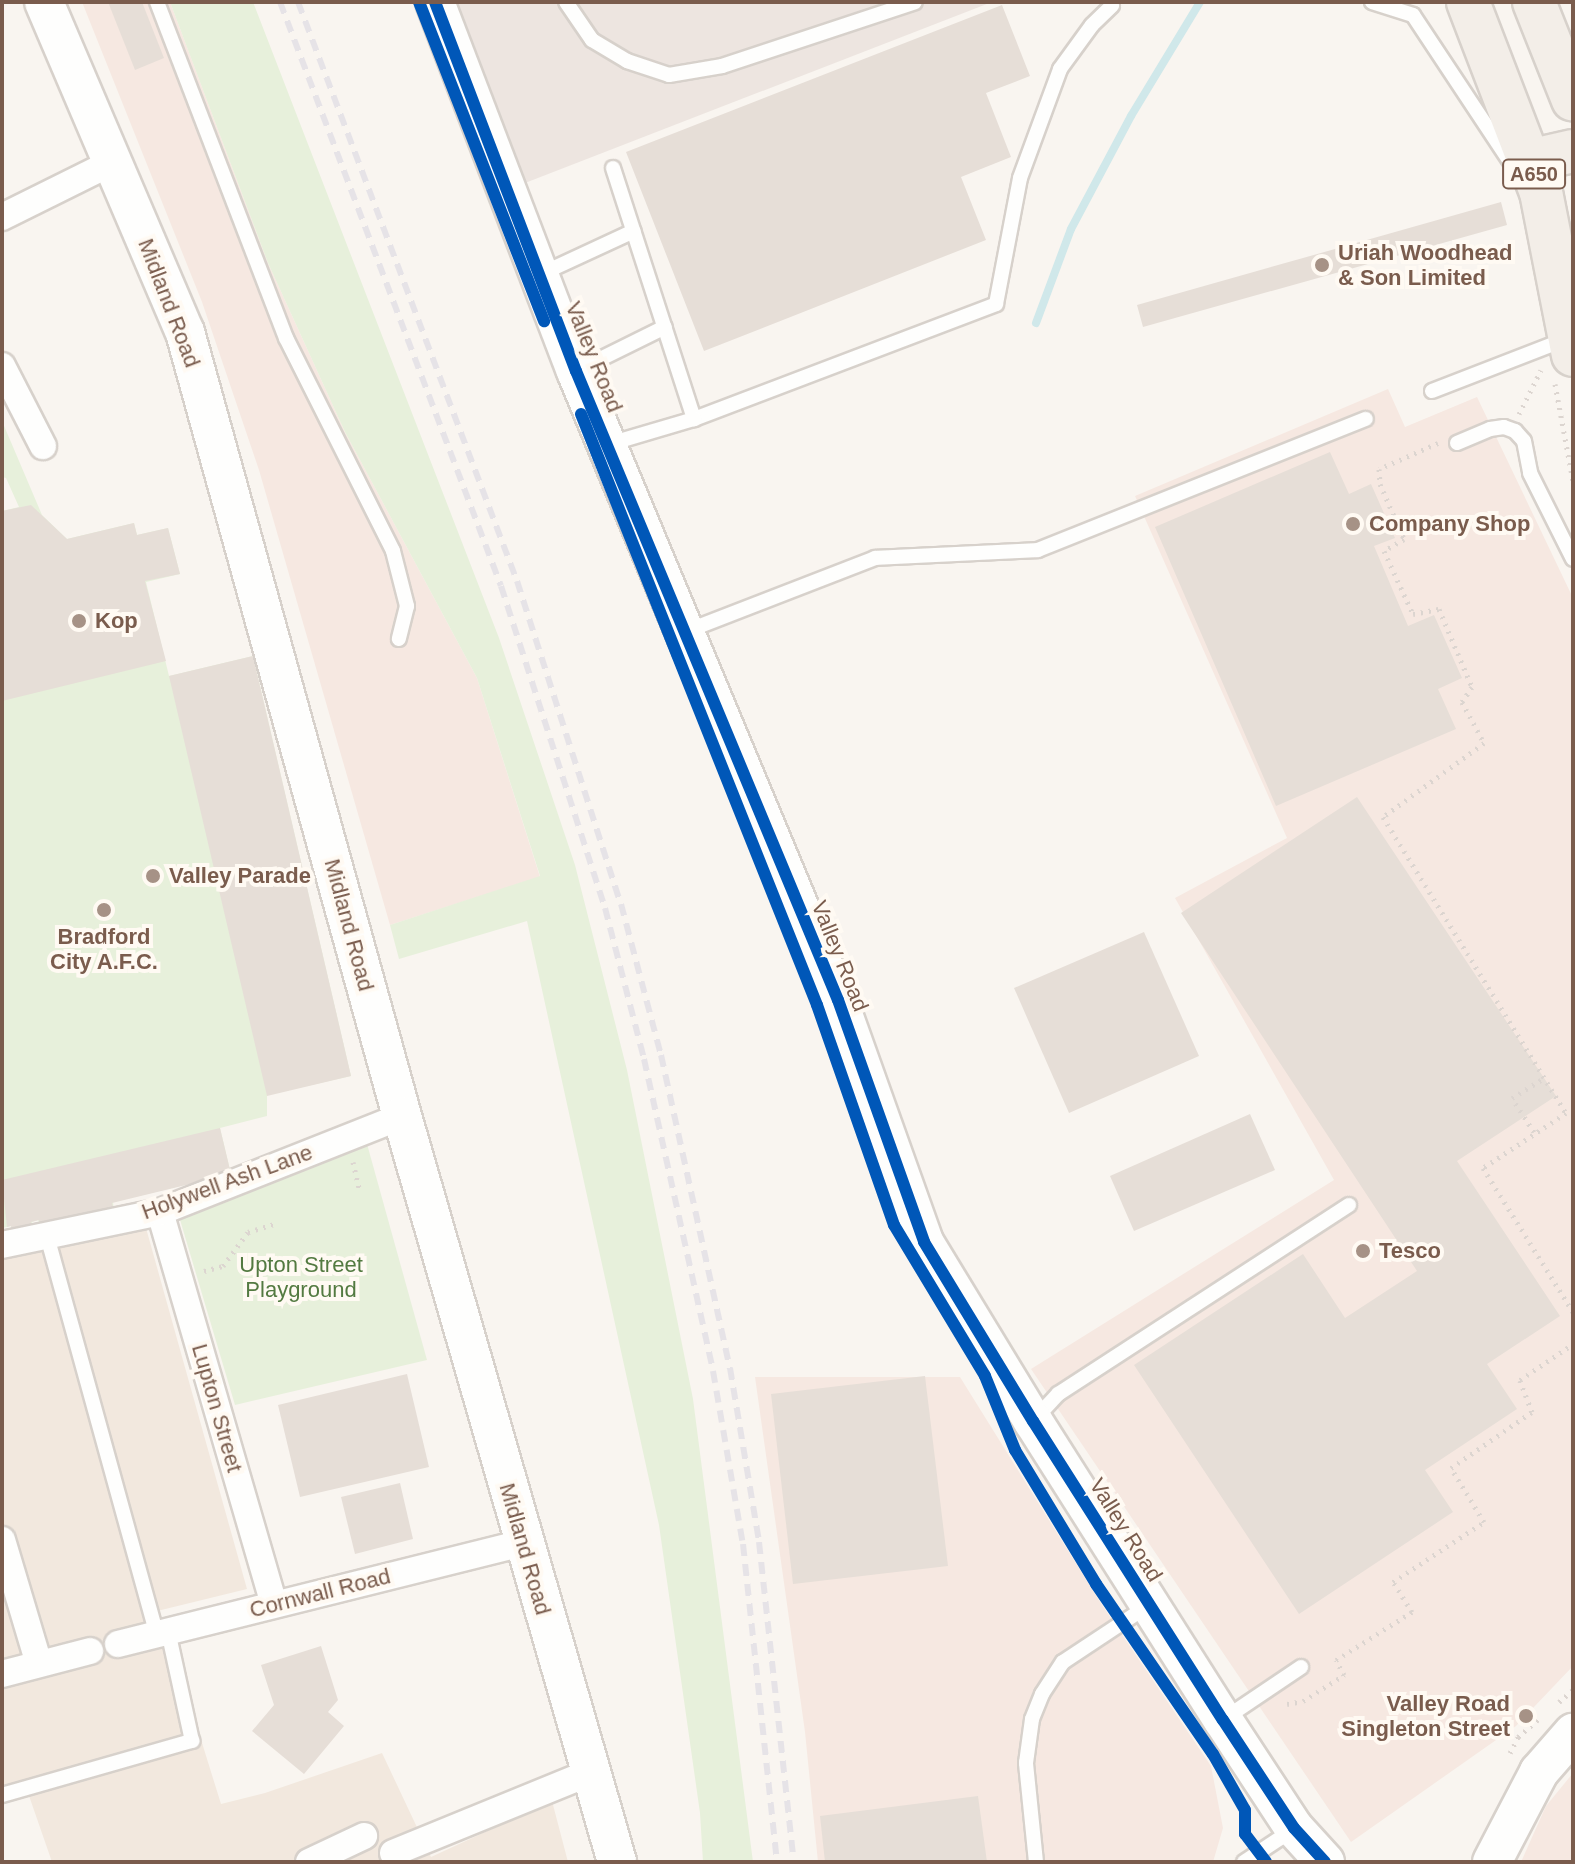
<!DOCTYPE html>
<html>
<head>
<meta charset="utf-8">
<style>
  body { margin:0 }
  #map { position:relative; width:1575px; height:1864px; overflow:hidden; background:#f9f5f0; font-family:Helvetica,sans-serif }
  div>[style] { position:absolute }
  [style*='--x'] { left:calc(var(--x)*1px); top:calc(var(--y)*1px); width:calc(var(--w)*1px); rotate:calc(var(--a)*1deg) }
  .residential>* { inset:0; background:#f2e8de }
  .commercial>* { inset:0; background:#f6e8e1 }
  .industrial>* { inset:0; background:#ede5e0 }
  .green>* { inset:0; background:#e7f0db }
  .stream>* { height:8px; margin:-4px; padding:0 4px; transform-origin:4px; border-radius:4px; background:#d0e8ea }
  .building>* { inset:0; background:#e6ded7 }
  .path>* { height:5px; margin-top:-2.5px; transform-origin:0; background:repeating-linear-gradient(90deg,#dcd5d0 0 2px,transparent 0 8px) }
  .roads { filter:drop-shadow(2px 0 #d7d1cb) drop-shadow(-2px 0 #d7d1cb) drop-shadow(0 2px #d7d1cb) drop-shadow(0 -2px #d7d1cb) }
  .lane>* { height:14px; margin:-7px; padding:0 7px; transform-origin:7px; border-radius:7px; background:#fefefd }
  .street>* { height:26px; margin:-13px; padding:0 13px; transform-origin:13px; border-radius:13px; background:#fefefd }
  .secondary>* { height:38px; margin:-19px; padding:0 19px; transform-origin:19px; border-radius:19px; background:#fefefd }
  .primary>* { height:42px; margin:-21px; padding:0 21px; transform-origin:21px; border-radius:21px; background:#f3eee8 }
  .rail>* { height:6px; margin-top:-3px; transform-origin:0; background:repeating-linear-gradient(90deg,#e6e3e7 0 12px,transparent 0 20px) }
  .cycleway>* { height:12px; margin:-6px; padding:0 6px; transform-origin:6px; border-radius:6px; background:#0057b8 }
  .dots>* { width:22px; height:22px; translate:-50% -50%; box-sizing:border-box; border:4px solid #fffaf3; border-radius:50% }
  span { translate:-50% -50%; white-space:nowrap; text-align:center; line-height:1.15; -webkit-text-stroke:8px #fffaf3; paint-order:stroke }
  .shield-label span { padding:2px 6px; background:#fffaf3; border:2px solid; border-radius:6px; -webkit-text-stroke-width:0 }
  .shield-label { font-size:20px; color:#7a5c4d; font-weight:700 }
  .poi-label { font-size:22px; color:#7a5c4d; font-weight:700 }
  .left { translate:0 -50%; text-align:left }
  .right { translate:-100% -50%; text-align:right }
  .street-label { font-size:22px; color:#7a5c4d }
  .park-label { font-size:22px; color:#537a41 }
  .frame { position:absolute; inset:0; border:4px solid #7a5c4d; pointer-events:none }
</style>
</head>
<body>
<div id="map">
  <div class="residential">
    <div style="clip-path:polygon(146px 1228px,247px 1589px,149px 1613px,180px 1672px,221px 1804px,265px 1793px,382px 1753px,431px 1857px,552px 1801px,568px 1862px,52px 1862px,27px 1790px,2px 1798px,2px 1260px)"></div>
  </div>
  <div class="commercial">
    <div style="clip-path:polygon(82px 2px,170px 2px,268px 263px,345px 432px,477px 678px,540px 877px,390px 925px,259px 470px,202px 302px)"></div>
    <div style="clip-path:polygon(1388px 389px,1405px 427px,1477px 397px,1573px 598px,1573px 1666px,1516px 1726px,1351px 1842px,1031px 1369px,1334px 1180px,1175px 898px,1287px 838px,1135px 496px)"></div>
    <div style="clip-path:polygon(755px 1377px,960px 1377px,1100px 1602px,1211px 1766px,1223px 1828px,1213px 1862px,818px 1862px,805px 1732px)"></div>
    <div style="clip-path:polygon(1573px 1773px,1573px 1862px,1521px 1862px,1546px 1806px)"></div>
  </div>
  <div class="industrial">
    <div style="clip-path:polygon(455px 2px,992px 2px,525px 183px)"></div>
  </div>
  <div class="green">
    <div style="clip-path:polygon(170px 2px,253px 2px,499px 638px,575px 865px,627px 1070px,693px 1399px,753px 1862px,703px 1862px,700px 1813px,659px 1525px,527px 921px,399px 959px,390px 925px,540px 876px,477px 678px,345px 432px,268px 263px)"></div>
    <div style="clip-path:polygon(2px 421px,42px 515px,67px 539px,134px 523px,137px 535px,168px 528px,180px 574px,146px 582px,169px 676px,253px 656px,351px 1076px,267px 1095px,267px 1116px,220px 1128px,231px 1174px,113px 1202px,114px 1211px,41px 1229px,38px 1220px,32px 1222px,33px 1231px,14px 1236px,11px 1226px,2px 1228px,2px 511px,19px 507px,6px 478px,2px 477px)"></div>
    <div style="clip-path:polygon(367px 1144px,427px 1360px,235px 1405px,178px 1213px)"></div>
  </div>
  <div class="stream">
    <div style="--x:1036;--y:323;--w:100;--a:-69.6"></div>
    <div style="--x:1071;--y:229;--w:128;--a:-62"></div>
    <div style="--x:1131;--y:116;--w:133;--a:-58.8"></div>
  </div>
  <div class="building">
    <div style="clip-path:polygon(108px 2px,142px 2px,164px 58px,135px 70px)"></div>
    <div style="clip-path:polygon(1002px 5px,1030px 76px,986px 93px,1011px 157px,961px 177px,986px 240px,704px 351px,626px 152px)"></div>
    <div style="clip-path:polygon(1501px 202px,1507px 225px,1143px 327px,1137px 305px)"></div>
    <div style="clip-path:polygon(1330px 452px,1349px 494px,1371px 484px,1395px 538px,1374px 546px,1408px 626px,1434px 615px,1462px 678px,1438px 689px,1456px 729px,1276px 806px,1155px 527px)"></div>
    <div style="clip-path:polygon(31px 505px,67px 539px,134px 523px,137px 535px,168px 528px,180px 574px,145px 581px,166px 661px,2px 701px,2px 511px)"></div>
    <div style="clip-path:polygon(253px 656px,351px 1076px,267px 1096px,169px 676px)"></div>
    <div style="clip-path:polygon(1357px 797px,1556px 1096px,1457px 1161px,1560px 1316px,1487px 1364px,1517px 1409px,1425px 1470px,1453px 1512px,1299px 1614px,1134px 1365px,1303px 1254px,1345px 1318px,1417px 1271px,1181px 913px)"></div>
    <div style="clip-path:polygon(1144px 932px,1199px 1056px,1069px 1113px,1014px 988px)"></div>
    <div style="clip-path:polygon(1250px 1114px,1275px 1170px,1134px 1231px,1110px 1176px)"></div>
    <div style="clip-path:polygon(220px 1128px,231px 1174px,112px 1203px,114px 1211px,41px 1229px,39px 1220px,31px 1222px,33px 1231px,14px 1236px,11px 1226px,7px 1227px,2px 1180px)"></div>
    <div style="clip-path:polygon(407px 1374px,429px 1467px,300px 1497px,278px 1405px)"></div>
    <div style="clip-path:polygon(925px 1376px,948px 1566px,793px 1584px,771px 1394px)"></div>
    <div style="clip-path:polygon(400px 1483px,413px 1539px,355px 1554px,341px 1497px)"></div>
    <div style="clip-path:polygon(321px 1646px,338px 1700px,328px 1712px,344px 1726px,304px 1774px,252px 1731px,274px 1705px,261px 1665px)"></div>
    <div style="clip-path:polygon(978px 1796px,987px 1862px,825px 1862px,820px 1816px)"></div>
  </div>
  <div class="path">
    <div style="--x:1555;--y:384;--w:99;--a:79.5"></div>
    <div style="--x:1519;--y:414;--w:49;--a:-63.4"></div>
    <div style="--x:1438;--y:443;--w:64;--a:156.2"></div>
    <div style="--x:1379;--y:469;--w:15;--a:86"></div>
    <div style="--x:1380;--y:484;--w:60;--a:66.4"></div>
    <div style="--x:1404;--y:539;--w:23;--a:149"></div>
    <div style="--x:1384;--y:551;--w:69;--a:65.3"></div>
    <div style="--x:1413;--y:614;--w:26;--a:-11"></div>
    <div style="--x:1439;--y:609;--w:85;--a:67.1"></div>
    <div style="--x:1472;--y:687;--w:18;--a:124"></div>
    <div style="--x:1462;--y:702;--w:47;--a:61.8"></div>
    <div style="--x:1484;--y:743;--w:125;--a:143.8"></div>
    <div style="--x:1383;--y:817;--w:348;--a:58.3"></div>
    <div style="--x:1566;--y:1113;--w:100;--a:146.5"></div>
    <div style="--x:1483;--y:1168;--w:170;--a:58"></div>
    <div style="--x:1534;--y:1132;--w:40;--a:-122.9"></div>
    <div style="--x:1512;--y:1098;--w:40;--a:-32"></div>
    <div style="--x:353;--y:1162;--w:28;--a:77"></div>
    <div style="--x:204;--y:1271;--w:20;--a:-15"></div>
    <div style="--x:223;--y:1266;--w:42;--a:-53.7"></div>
    <div style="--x:248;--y:1232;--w:27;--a:-17"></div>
    <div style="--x:1559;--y:1702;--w:18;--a:-41"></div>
    <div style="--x:1287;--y:1704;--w:16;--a:-11"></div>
    <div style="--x:1303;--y:1701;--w:49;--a:-32.4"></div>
    <div style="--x:1344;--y:1675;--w:17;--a:-118"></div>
    <div style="--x:1336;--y:1660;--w:90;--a:-32.3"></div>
    <div style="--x:1412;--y:1612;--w:36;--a:-122"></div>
    <div style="--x:1393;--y:1582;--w:109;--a:-33.4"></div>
    <div style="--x:1484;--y:1522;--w:63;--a:-121.4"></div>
    <div style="--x:1451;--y:1468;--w:98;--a:-34.7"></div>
    <div style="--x:1532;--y:1412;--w:34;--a:-111"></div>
    <div style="--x:1520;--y:1380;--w:64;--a:-34.2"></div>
    <div style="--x:1510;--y:1753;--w:18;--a:-63"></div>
    <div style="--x:1518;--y:1737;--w:28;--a:-41"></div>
  </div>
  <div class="roads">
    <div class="lane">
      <div style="--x:157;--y:2;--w:360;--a:69"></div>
      <div style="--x:286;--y:338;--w:238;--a:63.3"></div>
      <div style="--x:393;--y:551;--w:57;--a:75.7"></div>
      <div style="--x:407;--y:606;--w:34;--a:104"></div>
      <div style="--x:566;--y:2;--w:46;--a:55.6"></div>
      <div style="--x:592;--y:40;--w:41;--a:31"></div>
      <div style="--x:627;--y:61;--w:44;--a:18.4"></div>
      <div style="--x:669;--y:75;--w:54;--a:-9.6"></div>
      <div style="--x:722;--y:66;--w:203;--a:-18.3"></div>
      <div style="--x:1372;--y:2;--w:43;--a:17.6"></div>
      <div style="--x:1413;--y:15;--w:181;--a:56.5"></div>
      <div style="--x:613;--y:168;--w:264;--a:72.1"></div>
      <div style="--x:694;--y:419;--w:323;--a:-20.8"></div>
      <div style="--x:996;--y:304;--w:128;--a:-79.2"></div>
      <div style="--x:1020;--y:178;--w:116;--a:-69.8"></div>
      <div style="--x:1060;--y:69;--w:54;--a:-54"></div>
      <div style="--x:1092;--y:25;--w:28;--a:-44"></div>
      <div style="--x:541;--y:274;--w:102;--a:-24.8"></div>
      <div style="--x:576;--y:371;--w:99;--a:-26.3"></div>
      <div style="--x:1432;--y:391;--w:144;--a:-21.2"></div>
      <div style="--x:1457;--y:443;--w:36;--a:-23"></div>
      <div style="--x:1490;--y:429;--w:14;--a:-8"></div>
      <div style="--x:1504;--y:427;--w:12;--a:20"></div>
      <div style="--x:1515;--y:431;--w:13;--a:48"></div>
      <div style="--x:1524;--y:441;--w:33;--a:79"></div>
      <div style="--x:1530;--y:473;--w:96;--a:63.4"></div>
      <div style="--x:609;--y:444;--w:89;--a:-16.4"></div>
      <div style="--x:687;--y:631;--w:202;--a:-21.2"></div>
      <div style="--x:875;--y:558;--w:163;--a:-2.8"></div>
      <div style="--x:1038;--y:550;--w:353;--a:-21.8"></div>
      <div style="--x:47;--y:1236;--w:413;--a:74.6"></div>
      <div style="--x:1033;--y:1421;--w:37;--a:-47"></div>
      <div style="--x:1058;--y:1394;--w:347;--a:-33"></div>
      <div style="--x:1224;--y:1719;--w:93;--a:-34"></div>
      <div style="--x:2;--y:1795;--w:198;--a:-15.9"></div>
      <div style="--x:192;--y:1741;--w:113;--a:-102.3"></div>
      <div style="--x:1036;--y:1862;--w:100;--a:-95.8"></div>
      <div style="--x:1026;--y:1763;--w:44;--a:-82.2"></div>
      <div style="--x:1032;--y:1719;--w:27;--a:-68"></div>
      <div style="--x:1042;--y:1694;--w:38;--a:-57"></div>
      <div style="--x:1063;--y:1662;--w:103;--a:-33.5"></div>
      <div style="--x:1244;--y:1862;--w:60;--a:-33.4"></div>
    </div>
    <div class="street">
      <div style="--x:2;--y:217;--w:124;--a:-26.4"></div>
      <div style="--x:2;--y:366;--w:90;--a:62.9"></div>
      <div style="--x:160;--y:1212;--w:408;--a:73.8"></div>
      <div style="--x:2;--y:1245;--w:161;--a:-11.8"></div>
      <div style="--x:160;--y:1212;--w:260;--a:-21.6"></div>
      <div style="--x:2;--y:1540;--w:129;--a:73.4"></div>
      <div style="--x:118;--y:1644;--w:417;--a:-14"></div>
      <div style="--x:2;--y:1674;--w:91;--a:-14.6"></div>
      <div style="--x:393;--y:1853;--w:214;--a:-22.2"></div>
      <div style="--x:309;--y:1862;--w:61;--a:-25.3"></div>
    </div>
    <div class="secondary">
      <div style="--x:44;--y:2;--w:359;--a:66.9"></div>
      <div style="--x:185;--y:332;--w:813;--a:74.53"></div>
      <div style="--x:402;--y:1116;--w:776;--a:73.92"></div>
      <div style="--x:435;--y:2;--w:395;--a:69.1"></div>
      <div style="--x:576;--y:371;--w:681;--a:67.39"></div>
      <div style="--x:838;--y:1000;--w:257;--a:70.4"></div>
      <div style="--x:924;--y:1242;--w:210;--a:58.7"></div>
      <div style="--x:1033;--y:1421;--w:354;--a:57.6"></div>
      <div style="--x:1223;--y:1720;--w:129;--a:56.7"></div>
      <div style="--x:1294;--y:1828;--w:46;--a:47.6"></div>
      <div style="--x:1492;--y:1862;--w:102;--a:-62.4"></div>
      <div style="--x:1539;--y:1772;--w:52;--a:-48.9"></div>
    </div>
    <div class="primary">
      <div style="--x:1468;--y:2;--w:204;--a:69"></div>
      <div style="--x:1541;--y:192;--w:166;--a:78.9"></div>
      <div style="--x:1534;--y:2;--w:105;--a:68.3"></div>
      <div style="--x:1529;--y:161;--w:45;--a:-12.8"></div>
    </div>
  </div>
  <div class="rail">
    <div style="--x:280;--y:2;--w:624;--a:69.27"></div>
    <div style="--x:501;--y:586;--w:338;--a:72.1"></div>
    <div style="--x:605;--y:908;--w:156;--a:75.5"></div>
    <div style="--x:644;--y:1059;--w:320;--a:77.5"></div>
    <div style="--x:713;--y:1371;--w:176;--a:80.2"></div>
    <div style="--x:743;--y:1544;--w:320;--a:83.9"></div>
    <div style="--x:298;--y:2;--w:619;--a:69.28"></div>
    <div style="--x:517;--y:581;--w:339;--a:72.2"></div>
    <div style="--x:621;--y:904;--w:156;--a:75.2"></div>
    <div style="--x:661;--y:1055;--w:321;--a:77.6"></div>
    <div style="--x:730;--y:1368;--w:176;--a:80.5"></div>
    <div style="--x:759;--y:1542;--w:322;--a:83.8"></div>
  </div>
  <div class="cycleway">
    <div style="--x:419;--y:2;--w:343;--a:68.6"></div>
    <div style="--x:435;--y:2;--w:395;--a:69.1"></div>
    <div style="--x:576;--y:371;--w:681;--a:67.39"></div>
    <div style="--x:838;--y:1000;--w:257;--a:70.4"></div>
    <div style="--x:924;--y:1242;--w:210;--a:58.7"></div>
    <div style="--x:1033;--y:1421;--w:354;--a:57.6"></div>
    <div style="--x:1223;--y:1720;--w:129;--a:56.7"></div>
    <div style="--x:1294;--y:1828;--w:46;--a:47.6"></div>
    <div style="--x:581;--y:414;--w:636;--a:68.23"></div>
    <div style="--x:817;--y:1005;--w:233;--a:70.7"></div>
    <div style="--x:894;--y:1225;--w:176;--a:58.9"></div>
    <div style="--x:985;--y:1376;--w:80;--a:67.9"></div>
    <div style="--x:1015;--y:1450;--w:157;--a:58.8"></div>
    <div style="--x:1096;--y:1584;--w:206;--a:55.5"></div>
    <div style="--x:1213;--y:1754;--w:64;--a:60.3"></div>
    <div style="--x:1245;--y:1810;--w:24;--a:90"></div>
    <div style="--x:1245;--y:1834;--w:35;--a:53"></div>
  </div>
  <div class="dots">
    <div style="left:1322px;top:265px;background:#a69286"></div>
    <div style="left:1353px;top:524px;background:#a69286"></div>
    <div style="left:79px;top:621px;background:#a69286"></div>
    <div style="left:153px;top:876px;background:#a69286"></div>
    <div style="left:104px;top:910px;background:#a69286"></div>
    <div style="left:1363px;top:1251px;background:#a69286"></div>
    <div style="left:1526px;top:1716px;background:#a69286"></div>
  </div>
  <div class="shield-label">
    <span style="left:1534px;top:174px">A650</span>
  </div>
  <div class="poi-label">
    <span class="left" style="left:1338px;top:265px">Uriah Woodhead<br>&amp; Son Limited</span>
    <span class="left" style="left:1369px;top:524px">Company Shop</span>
    <span class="left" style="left:95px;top:621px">Kop</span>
    <span class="left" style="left:169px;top:876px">Valley Parade</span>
    <span style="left:104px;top:949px">Bradford<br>City A.F.C.</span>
    <span class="left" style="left:1379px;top:1251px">Tesco</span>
    <span class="right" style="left:1510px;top:1716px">Valley Road<br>Singleton Street</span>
  </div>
  <div class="street-label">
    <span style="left:169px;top:303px;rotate:69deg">Midland Road</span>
    <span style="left:594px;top:357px;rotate:68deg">Valley Road</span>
    <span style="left:349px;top:925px;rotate:75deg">Midland Road</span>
    <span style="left:840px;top:956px;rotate:68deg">Valley Road</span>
    <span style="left:227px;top:1182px;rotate:-20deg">Holywell Ash Lane</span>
    <span style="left:217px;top:1408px;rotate:74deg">Lupton Street</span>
    <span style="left:1126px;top:1530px;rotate:58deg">Valley Road</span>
    <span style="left:525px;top:1549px;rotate:74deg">Midland Road</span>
    <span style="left:320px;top:1593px;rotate:-14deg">Cornwall Road</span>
  </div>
  <div class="park-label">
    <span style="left:301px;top:1277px">Upton Street<br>Playground</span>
  </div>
  <div class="frame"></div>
</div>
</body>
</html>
